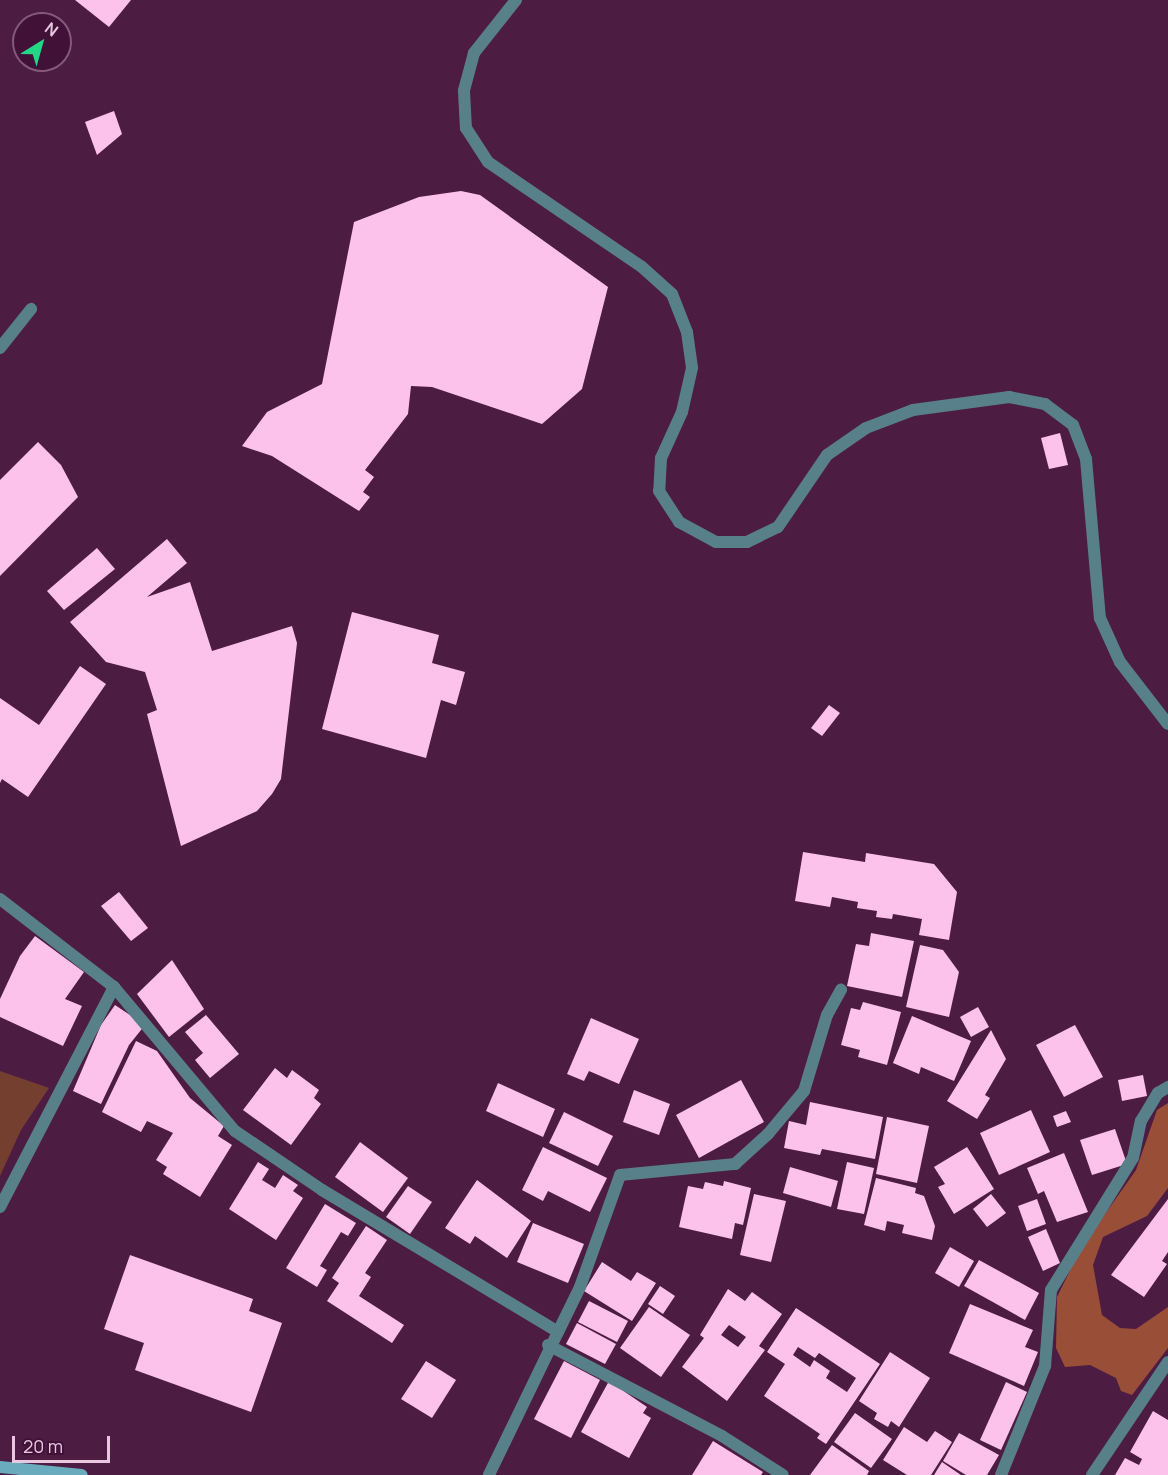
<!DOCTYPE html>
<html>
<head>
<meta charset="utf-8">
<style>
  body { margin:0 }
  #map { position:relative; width:1168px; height:1475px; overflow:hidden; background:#4d1c42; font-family:Manrope,sans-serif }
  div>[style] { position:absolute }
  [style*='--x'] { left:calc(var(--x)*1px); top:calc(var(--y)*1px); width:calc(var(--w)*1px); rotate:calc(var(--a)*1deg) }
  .green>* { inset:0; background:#753f2f }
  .forest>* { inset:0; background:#994e38 }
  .building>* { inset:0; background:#fcc2ec }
  .minor>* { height:12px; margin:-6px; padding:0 6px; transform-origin:6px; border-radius:6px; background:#58808b }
  .secondary>* { height:12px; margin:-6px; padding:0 6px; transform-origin:6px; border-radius:6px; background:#6aacbe }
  span { translate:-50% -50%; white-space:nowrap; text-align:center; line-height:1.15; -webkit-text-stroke:6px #411138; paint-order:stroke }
  .north { position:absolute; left:12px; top:12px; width:60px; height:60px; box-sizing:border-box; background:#411138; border:2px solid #835a7a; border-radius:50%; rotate:37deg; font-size:16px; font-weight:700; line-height:24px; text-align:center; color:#e7c8de }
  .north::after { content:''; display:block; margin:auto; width:21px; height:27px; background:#22d887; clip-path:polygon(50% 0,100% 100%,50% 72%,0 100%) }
  .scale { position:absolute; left:12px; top:1436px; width:98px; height:27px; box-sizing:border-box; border:3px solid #e7c8de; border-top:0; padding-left:8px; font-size:18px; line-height:21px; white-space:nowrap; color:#e7c8de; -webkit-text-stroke:4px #411138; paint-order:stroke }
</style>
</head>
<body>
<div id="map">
  <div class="green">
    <div style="clip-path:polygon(0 1071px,49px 1088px,21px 1130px,0 1176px)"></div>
  </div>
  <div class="forest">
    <div style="clip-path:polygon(1168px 1103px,1168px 1188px,1147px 1216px,1103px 1237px,1093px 1265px,1102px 1315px,1120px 1328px,1136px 1329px,1168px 1307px,1168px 1348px,1132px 1395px,1121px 1391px,1116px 1378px,1090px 1365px,1065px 1367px,1056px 1348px,1057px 1297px,1081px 1248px,1136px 1170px,1157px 1110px)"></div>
  </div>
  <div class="building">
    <div style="clip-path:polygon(75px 0,131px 0,109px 27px)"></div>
    <div style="clip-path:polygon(114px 111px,122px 134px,97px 155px,85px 122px)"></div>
    <div style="clip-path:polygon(461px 191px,480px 195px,608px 287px,582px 389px,542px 424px,432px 387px,411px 386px,408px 414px,365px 470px,374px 477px,363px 492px,370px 497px,359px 511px,272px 456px,242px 446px,267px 412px,322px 384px,354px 222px,419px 197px)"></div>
    <div style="clip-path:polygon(1060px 433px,1068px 465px,1049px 469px,1041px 438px)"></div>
    <div style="clip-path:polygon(38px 442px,61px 465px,78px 497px,0 576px,0 480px)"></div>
    <div style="clip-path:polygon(167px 539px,187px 563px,147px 597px,190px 582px,212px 651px,292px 626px,297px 643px,281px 779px,272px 794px,257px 811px,181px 846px,147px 714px,157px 710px,145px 672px,106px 662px,70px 622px)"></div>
    <div style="clip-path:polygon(97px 548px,115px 569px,64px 610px,47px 591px)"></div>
    <div style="clip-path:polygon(352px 612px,439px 635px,432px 663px,465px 672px,456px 705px,441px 700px,426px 758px,322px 729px)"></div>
    <div style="clip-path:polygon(80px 666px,106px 684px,28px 797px,2px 779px,0 783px,0 698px,39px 725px)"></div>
    <div style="clip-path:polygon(829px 705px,840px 713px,822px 736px,811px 728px)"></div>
    <div style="clip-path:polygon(803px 852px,865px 862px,866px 853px,934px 864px,957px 892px,949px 940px,919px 935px,922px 919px,893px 914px,892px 919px,876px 917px,877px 911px,857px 908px,858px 902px,832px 897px,830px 907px,795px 901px)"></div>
    <div style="clip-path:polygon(119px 892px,148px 928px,131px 941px,101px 906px)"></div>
    <div style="clip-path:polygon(871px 933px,914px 941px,902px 997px,847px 986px,856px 944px,869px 946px)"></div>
    <div style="clip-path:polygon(35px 936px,84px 972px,65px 999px,82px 1006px,63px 1046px,0 1017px,0 999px,20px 956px)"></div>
    <div style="clip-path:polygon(920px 945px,943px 950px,959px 972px,949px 1017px,906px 1007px)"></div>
    <div style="clip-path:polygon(172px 960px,204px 1009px,169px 1037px,137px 994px)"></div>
    <div style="clip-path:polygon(863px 1002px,901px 1012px,887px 1065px,858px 1057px,860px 1050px,841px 1045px,851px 1008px,860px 1010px)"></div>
    <div style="clip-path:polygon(115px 1005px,145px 1025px,129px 1045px,101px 1104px,73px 1091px,101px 1025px)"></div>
    <div style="clip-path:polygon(978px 1007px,989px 1027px,971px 1037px,960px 1017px)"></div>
    <div style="clip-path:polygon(206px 1015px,239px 1054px,210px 1078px,195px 1060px,203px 1053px,185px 1032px)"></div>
    <div style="clip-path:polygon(912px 1016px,971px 1041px,954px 1081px,921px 1067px,919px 1074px,893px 1063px)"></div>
    <div style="clip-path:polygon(591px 1018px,639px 1039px,619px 1084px,589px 1071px,584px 1081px,567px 1074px)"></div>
    <div style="clip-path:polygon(1075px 1025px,1103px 1077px,1064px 1097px,1036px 1045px)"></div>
    <div style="clip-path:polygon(991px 1030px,1006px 1059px,985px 1095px,990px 1098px,977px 1119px,947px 1101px)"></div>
    <div style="clip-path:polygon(136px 1041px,157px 1051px,190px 1098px,224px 1126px,218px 1136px,232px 1145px,200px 1197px,163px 1174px,167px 1167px,156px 1160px,173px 1133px,147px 1121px,141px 1132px,102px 1112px)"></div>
    <div style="clip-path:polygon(275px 1068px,287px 1078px,292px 1070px,319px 1090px,314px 1098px,321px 1104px,291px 1145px,243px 1110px)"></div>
    <div style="clip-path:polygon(1143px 1075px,1147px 1096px,1122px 1101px,1118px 1080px)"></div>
    <div style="clip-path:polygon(741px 1080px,764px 1122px,699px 1158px,676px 1115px)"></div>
    <div style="clip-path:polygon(498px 1083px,555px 1109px,543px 1137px,486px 1111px)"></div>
    <div style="clip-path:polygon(634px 1090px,670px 1104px,659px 1135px,623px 1122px)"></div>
    <div style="clip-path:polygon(810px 1102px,883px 1117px,875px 1159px,822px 1149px,820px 1155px,784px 1148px,789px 1121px,806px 1125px)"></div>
    <div style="clip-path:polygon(1031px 1110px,1050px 1152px,999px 1175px,980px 1133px)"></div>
    <div style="clip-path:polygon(1066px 1111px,1071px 1122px,1057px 1127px,1053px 1116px)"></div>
    <div style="clip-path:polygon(564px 1112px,613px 1136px,598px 1166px,549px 1143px)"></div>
    <div style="clip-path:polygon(887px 1117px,929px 1126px,917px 1183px,876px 1174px)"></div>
    <div style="clip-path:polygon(1115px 1129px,1127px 1164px,1092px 1175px,1080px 1140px)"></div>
    <div style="clip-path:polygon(360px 1142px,408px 1178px,383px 1212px,335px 1177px)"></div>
    <div style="clip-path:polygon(543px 1147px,607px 1178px,590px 1212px,548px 1191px,543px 1201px,522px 1190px)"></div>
    <div style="clip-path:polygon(967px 1147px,994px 1189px,954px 1214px,938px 1187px,945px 1184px,934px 1167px)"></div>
    <div style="clip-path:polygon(1064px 1153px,1088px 1212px,1057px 1222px,1044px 1191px,1038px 1194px,1027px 1168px)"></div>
    <div style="clip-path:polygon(258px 1162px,269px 1169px,262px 1180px,275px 1188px,283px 1175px,298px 1185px,293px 1191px,303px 1198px,276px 1240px,229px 1209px)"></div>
    <div style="clip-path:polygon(847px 1162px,874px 1168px,864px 1214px,837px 1209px)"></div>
    <div style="clip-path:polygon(790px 1167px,838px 1181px,831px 1207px,783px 1193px)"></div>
    <div style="clip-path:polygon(876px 1178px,916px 1188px,915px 1193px,924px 1196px,935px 1226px,932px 1240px,902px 1233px,904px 1225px,887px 1221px,885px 1231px,864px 1225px)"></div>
    <div style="clip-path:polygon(477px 1180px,531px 1221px,507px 1258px,475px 1236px,470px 1244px,445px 1228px)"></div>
    <div style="clip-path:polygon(724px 1181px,751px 1188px,743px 1225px,735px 1223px,732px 1239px,679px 1227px,688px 1186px,703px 1189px,705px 1182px,723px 1186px)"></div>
    <div style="clip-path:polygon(408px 1186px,432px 1202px,410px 1234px,386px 1217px)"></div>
    <div style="clip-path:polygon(754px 1194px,786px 1201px,771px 1262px,740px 1255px)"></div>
    <div style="clip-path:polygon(991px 1194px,1006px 1213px,987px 1227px,973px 1209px)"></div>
    <div style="clip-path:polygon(1037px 1199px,1046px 1224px,1027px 1231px,1018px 1206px)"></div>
    <div style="clip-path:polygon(1168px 1199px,1168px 1252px,1162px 1261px,1167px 1264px,1144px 1297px,1111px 1275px)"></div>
    <div style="clip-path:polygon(325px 1204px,356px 1223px,348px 1236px,341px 1232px,320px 1266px,327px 1270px,317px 1287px,286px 1268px)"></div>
    <div style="clip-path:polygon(533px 1223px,584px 1244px,568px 1283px,517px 1262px)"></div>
    <div style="clip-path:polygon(366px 1226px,387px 1240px,365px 1273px,371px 1277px,359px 1296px,404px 1325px,392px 1343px,327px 1301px,339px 1283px,332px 1278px)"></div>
    <div style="clip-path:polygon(1046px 1229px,1060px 1263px,1043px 1271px,1028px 1237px)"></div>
    <div style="clip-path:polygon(950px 1247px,974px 1261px,959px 1287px,935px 1273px)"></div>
    <div style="clip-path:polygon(130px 1255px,253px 1299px,249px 1311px,282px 1323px,251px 1412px,135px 1370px,144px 1343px,104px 1329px)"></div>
    <div style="clip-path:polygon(979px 1260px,1039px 1293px,1025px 1320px,964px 1286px)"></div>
    <div style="clip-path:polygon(602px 1262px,631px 1281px,637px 1272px,656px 1283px,632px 1321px,584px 1291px)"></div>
    <div style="clip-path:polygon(660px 1286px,675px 1296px,663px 1314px,648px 1304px)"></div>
    <div style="clip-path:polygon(evenodd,728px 1289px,745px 1301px,752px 1292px,782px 1314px,759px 1346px,765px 1350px,727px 1401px,682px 1367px,704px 1338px,700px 1335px,728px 1289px,729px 1325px,746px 1337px,738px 1347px,721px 1335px,729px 1325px)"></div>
    <div style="clip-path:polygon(589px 1301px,628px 1321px,617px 1342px,578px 1322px)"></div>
    <div style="clip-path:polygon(970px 1304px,1033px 1330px,1025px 1347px,1038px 1352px,1024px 1386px,949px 1353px)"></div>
    <div style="clip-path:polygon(649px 1307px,690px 1335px,661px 1377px,620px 1348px)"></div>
    <div style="clip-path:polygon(evenodd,796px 1308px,880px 1364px,826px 1444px,817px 1438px,820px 1434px,764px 1396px,785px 1364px,767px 1352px,796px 1308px,798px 1347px,815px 1358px,819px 1353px,856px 1378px,847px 1392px,826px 1378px,830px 1371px,814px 1360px,810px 1367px,793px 1355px,798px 1347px)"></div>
    <div style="clip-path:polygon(577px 1323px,616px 1344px,605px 1364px,566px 1344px)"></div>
    <div style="clip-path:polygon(890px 1352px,930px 1378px,899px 1427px,891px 1421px,888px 1427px,874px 1419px,877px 1413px,859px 1401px)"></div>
    <div style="clip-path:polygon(426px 1361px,456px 1380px,432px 1418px,401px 1399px)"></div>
    <div style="clip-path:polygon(564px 1361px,600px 1380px,571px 1438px,534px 1419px)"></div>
    <div style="clip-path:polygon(609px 1381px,647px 1407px,643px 1413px,651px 1418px,629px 1458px,581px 1432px)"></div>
    <div style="clip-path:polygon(1006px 1382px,1027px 1392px,1001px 1450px,980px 1440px)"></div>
    <div style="clip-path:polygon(1153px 1411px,1168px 1420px,1168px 1475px,1115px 1475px,1125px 1458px,1139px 1465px,1142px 1459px,1130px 1452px)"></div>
    <div style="clip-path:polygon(855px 1413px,892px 1439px,871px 1468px,834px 1442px)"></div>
    <div style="clip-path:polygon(904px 1427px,927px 1442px,935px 1431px,952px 1442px,931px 1475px,907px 1475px,883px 1460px)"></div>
    <div style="clip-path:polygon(959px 1433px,999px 1455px,987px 1475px,966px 1475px,943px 1461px)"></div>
    <div style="clip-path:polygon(713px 1441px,763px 1472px,761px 1475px,692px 1475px)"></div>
    <div style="clip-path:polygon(832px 1445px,869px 1471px,867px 1475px,810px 1475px)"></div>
    <div style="clip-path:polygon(942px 1462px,961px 1475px,934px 1475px)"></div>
  </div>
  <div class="minor">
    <div style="--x:516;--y:0;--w:68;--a:128.4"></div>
    <div style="--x:474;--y:53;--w:39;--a:105"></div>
    <div style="--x:464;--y:91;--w:37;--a:87"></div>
    <div style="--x:466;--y:128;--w:40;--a:57.1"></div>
    <div style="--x:488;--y:162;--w:186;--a:34.3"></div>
    <div style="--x:642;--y:267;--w:40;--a:42"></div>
    <div style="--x:672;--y:294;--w:41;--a:68.5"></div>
    <div style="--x:687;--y:332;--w:36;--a:82"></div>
    <div style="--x:692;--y:368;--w:45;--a:102.8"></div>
    <div style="--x:682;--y:412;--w:51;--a:114.5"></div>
    <div style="--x:661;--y:458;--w:33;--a:93"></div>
    <div style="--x:659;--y:491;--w:37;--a:57"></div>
    <div style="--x:679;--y:522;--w:42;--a:28.4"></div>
    <div style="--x:716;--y:542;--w:31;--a:0"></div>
    <div style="--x:747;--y:542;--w:34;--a:-26"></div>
    <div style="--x:778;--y:527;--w:87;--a:-55.8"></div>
    <div style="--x:827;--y:455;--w:47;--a:-34.7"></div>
    <div style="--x:866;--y:428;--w:50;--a:-21"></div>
    <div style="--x:913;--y:410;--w:97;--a:-7.7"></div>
    <div style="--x:1009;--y:397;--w:37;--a:11"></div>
    <div style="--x:1045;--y:404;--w:35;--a:37"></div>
    <div style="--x:1073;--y:425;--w:36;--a:69"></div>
    <div style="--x:1086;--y:459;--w:160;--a:85"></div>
    <div style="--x:1100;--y:618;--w:48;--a:65.6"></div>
    <div style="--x:1120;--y:662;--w:78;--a:52.3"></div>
    <div style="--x:0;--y:348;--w:50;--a:-51.5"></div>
    <div style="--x:0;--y:899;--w:144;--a:37.7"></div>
    <div style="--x:114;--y:987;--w:188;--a:50"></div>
    <div style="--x:235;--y:1131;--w:105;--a:34.1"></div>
    <div style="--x:322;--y:1190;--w:275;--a:31"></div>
    <div style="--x:558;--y:1332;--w:159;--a:115.8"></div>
    <div style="--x:0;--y:1207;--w:248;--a:-62.6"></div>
    <div style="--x:558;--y:1332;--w:50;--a:-63.9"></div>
    <div style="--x:580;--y:1287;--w:119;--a:-70.3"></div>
    <div style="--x:620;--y:1175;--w:116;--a:-5.5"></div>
    <div style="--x:735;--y:1164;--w:45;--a:-42.3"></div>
    <div style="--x:768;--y:1134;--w:56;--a:-50.1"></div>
    <div style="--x:804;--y:1091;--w:79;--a:-73.2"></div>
    <div style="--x:827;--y:1015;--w:29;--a:-61"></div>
    <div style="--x:548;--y:1345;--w:196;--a:27.6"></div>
    <div style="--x:722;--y:1436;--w:72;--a:32.6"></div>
    <div style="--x:1001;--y:1475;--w:118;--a:-68"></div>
    <div style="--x:1045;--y:1366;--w:76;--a:-85.5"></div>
    <div style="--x:1051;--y:1290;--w:155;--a:-58.2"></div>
    <div style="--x:1133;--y:1158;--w:38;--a:-78"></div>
    <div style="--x:1141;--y:1121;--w:33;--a:-59"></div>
    <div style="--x:1158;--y:1093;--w:12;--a:-31"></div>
    <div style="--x:1092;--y:1475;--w:136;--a:-56.1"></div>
  </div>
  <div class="secondary">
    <div style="--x:0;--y:1467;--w:82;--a:5.6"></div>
  </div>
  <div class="north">N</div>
  <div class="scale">20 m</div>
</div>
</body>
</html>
